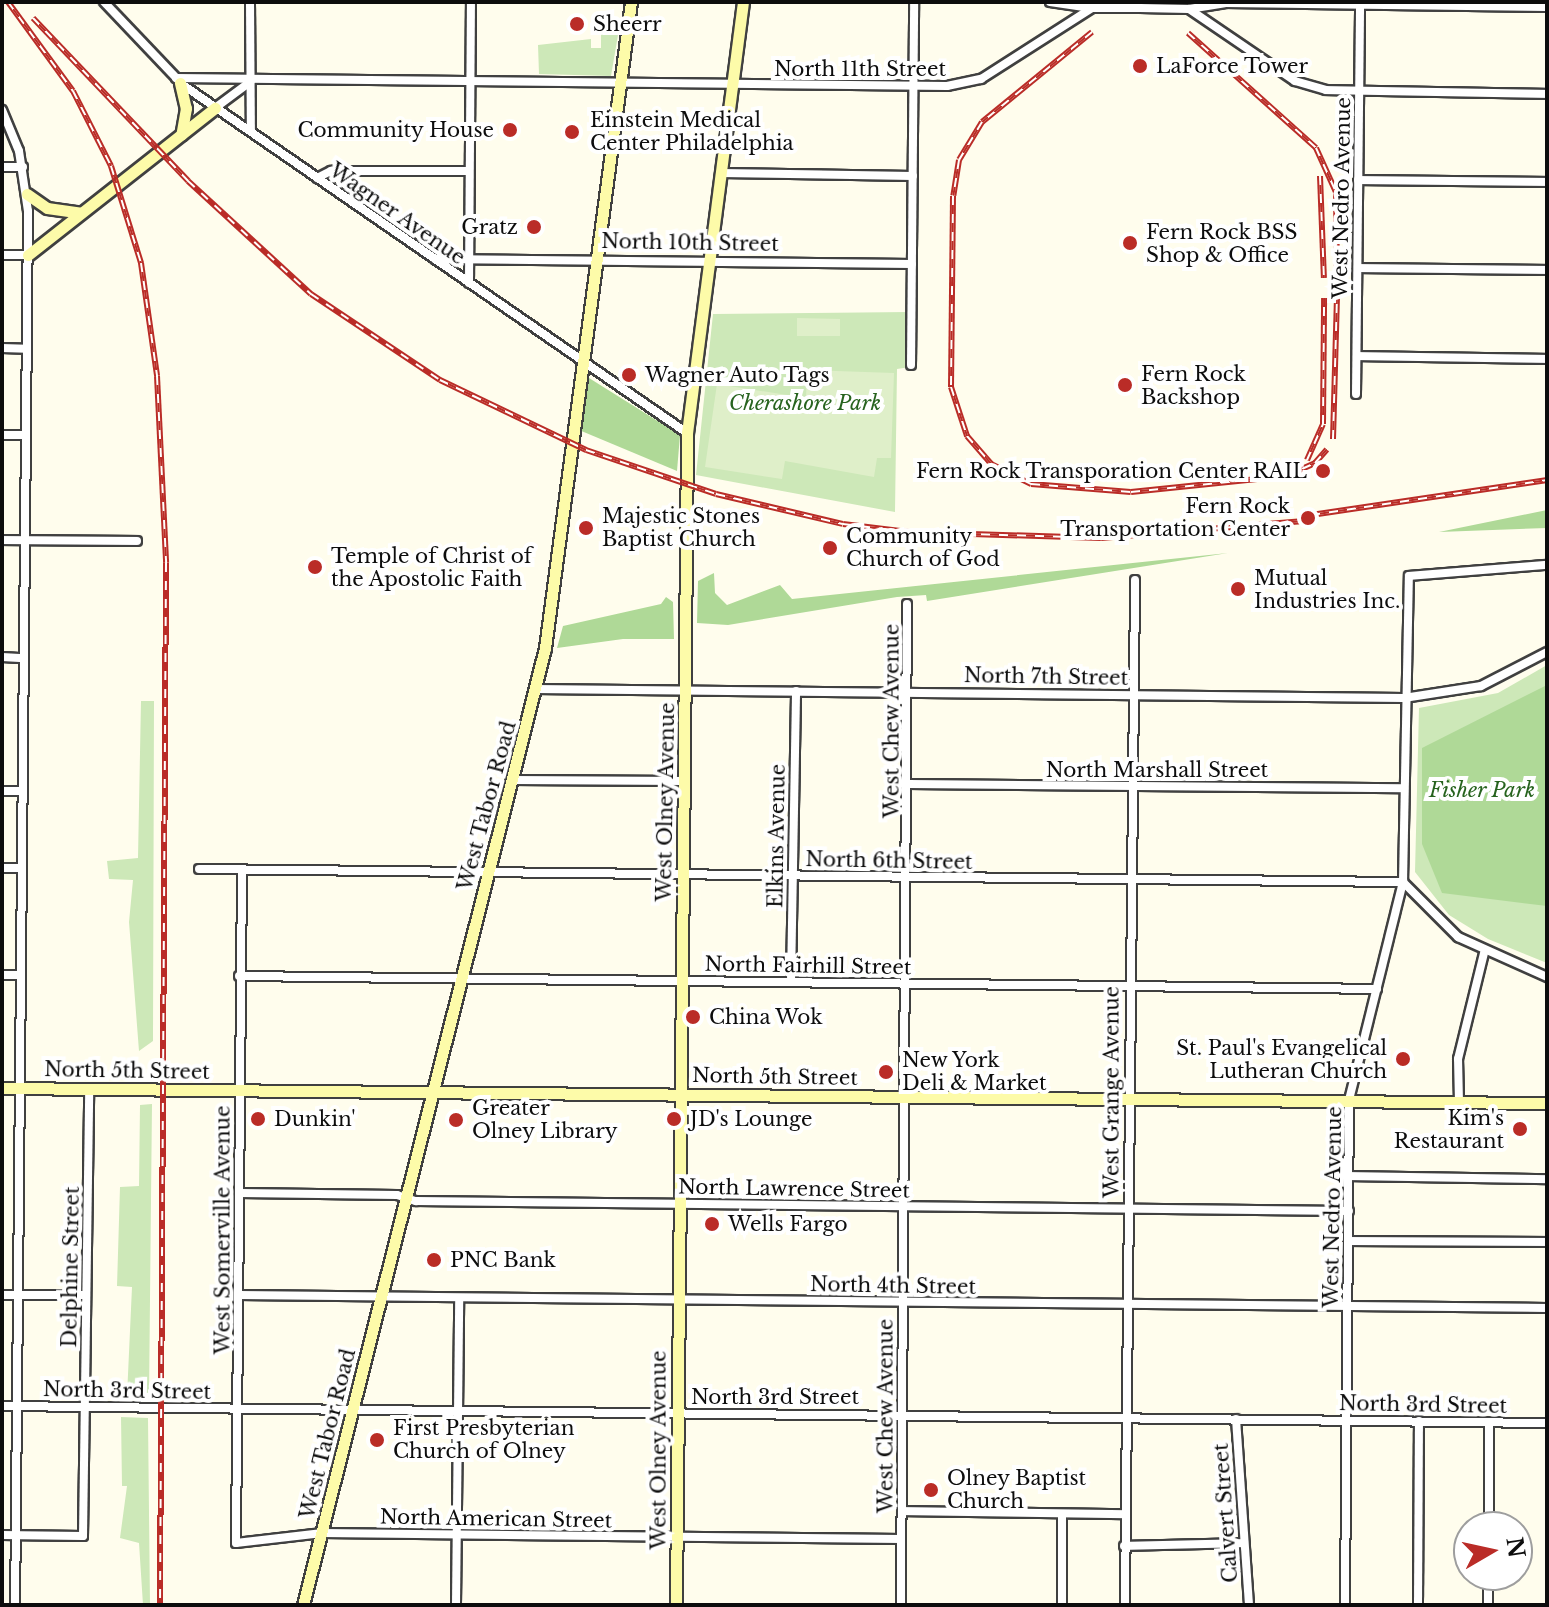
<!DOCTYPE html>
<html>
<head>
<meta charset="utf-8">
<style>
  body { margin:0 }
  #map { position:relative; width:1549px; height:1607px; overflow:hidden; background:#fffded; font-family:"Libre Baskerville",serif }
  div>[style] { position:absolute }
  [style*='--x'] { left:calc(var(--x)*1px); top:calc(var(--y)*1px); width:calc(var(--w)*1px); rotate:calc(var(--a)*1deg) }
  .green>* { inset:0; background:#cde8b8 }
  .forest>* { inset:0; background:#afd997 }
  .pitch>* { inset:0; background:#dfefc9 }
  .roads { filter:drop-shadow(2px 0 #404040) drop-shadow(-2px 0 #404040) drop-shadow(0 2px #404040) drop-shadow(0 -2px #404040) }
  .street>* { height:8px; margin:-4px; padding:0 4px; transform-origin:4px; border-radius:4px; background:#fff }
  .secondary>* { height:11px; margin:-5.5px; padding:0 5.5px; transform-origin:5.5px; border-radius:5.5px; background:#fdfba9 }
  .rail>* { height:6px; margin-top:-3px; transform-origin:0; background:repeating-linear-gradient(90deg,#fff 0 9px,#ba2c27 0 18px); box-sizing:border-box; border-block:2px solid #ba2c27 }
  .dots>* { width:22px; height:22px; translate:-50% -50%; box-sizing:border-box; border:4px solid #fff; border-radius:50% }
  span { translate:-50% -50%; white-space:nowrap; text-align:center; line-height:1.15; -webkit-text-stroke:8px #fff; paint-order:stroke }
  .poi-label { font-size:20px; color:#0d0d0d }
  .left { translate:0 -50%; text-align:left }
  .right { translate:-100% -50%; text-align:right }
  .street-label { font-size:20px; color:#0d0d0d }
  .park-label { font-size:20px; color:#27631e; font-style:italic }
  .frame { position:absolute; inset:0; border:4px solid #0d0d0d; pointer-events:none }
  .north { position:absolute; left:1453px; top:1511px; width:80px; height:80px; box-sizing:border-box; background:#fff; border:2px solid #9e9e9e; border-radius:50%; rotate:81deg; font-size:22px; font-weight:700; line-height:32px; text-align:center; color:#0d0d0d }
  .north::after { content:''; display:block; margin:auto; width:28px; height:36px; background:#ba2c27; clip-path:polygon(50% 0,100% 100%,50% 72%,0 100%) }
</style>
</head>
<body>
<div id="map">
  <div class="green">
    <div style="clip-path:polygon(601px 32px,618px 35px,611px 76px,539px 74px,538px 45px,591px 39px,591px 48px,601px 48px)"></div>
    <div style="clip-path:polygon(909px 312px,910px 367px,897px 369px,895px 512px,696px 475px,713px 314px)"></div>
    <div style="clip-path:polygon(1547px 665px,1547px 963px,1488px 939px,1449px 915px,1415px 872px,1419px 708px,1498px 693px)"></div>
    <div style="clip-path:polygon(141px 701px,154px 701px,153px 1041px,139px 1051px,129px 922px,133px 880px,109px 879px,107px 861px,138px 858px)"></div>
    <div style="clip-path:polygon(152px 1104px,149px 1397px,127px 1396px,132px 1287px,117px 1286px,120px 1187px,139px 1186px,140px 1105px)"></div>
    <div style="clip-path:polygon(121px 1417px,148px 1418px,150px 1605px,143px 1605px,139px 1543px,120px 1538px,127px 1486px,122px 1486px)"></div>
  </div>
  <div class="forest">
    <div style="clip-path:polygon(589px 378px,680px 435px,677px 471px,579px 430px)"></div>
    <div style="clip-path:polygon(1547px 510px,1547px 528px,1439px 532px)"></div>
    <div style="clip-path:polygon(1228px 553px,927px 601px,926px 595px,897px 597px,728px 625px,697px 623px,698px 581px,714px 573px,715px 593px,727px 605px,780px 585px,792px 599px)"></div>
    <div style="clip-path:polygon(666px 597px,673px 602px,674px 639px,623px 639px,557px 648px,563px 626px,661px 604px)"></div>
    <div style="clip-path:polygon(1547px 685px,1547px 906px,1442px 893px,1422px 844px,1422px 748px)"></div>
  </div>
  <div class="pitch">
    <div style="clip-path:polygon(797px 318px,840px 319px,840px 336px,797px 336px)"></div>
    <div style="clip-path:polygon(807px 370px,894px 373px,891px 458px,877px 458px,874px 477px,785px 461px,782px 479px,705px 467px,717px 384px,806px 398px)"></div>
  </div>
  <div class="roads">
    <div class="street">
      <div style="--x:104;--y:2;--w:115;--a:46.4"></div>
      <div style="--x:183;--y:85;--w:612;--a:34.62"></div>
      <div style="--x:250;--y:2;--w:129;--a:89.6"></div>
      <div style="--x:1050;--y:2;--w:41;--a:8.3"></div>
      <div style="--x:1189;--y:9;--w:36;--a:-9"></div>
      <div style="--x:1225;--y:3;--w:322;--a:0.7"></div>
      <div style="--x:176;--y:78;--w:771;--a:0.59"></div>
      <div style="--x:947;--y:86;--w:35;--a:-12"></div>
      <div style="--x:981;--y:79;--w:132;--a:-32.6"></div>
      <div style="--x:1092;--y:8;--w:48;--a:0"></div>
      <div style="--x:1140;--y:8;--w:49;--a:1.2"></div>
      <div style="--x:1189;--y:9;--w:128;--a:34.2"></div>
      <div style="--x:1295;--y:81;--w:32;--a:16"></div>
      <div style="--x:1326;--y:90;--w:221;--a:1"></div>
      <div style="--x:215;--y:108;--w:44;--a:-36.6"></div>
      <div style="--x:2;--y:110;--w:44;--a:67.5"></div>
      <div style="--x:19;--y:151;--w:61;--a:81.5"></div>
      <div style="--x:28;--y:211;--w:1394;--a:90.53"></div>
      <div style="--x:2;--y:167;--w:21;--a:0"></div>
      <div style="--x:721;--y:173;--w:192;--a:0.9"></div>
      <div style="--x:317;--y:178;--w:16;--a:-27"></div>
      <div style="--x:331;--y:171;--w:137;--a:0"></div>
      <div style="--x:1358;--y:180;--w:189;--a:0.6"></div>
      <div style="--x:2;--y:255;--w:26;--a:0"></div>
      <div style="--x:435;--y:259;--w:477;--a:0.6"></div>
      <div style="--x:1358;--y:268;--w:189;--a:0.6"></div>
      <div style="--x:469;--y:283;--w:281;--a:-89.6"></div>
      <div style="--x:2;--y:348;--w:24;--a:2"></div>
      <div style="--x:1357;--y:356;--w:190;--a:0.9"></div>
      <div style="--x:911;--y:365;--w:363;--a:-89.5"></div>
      <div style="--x:1356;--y:394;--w:392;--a:-89.4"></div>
      <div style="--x:2;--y:435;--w:24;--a:0"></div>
      <div style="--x:2;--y:540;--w:135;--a:0.4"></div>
      <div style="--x:2;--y:657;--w:22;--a:3"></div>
      <div style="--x:535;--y:689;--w:869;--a:0.59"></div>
      <div style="--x:1404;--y:698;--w:78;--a:-8.9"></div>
      <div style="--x:1481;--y:686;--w:74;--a:-27.3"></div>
      <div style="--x:513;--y:780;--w:171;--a:0.3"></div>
      <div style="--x:909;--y:784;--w:495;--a:0.5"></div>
      <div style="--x:2;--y:791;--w:20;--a:0"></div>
      <div style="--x:2;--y:868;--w:20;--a:0"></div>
      <div style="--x:199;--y:869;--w:1204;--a:0.62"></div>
      <div style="--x:1403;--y:882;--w:78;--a:45"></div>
      <div style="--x:1458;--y:937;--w:98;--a:24.2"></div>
      <div style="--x:242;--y:870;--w:673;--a:90.51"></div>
      <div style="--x:236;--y:1543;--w:87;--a:-6.6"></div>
      <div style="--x:322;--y:1533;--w:579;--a:0.59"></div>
      <div style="--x:2;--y:975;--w:19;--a:0"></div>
      <div style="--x:239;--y:976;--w:1138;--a:0.65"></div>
      <div style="--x:791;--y:981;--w:290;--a:-89"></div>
      <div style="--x:1459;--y:1102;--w:43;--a:-91.3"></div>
      <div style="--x:1458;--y:1059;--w:109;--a:-76.2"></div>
      <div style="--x:1350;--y:1176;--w:197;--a:0.9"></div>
      <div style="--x:240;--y:1193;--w:157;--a:0.7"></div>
      <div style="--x:397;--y:1195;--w:20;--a:18"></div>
      <div style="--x:416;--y:1201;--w:933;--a:0.61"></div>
      <div style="--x:1349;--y:1241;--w:198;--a:0.3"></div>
      <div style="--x:2;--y:1295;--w:84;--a:0"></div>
      <div style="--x:239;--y:1295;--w:1308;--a:0.57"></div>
      <div style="--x:2;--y:1406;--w:1545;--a:0.63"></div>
      <div style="--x:1236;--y:1419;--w:186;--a:86"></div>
      <div style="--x:902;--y:1511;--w:222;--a:0.8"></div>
      <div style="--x:1489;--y:1527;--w:105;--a:-90"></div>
      <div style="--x:2;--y:1535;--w:81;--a:0.7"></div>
      <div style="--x:83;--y:1536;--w:448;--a:-89.2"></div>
      <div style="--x:1124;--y:1546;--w:120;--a:-1.4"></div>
      <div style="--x:456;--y:1605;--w:306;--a:-89.4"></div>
      <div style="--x:901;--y:1605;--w:1001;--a:-89.66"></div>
      <div style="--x:1062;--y:1605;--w:91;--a:-90"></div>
      <div style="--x:1125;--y:1605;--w:1025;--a:-89.44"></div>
      <div style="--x:1345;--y:1605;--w:505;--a:-89.55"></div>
      <div style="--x:1349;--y:1100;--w:225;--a:-76.1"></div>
      <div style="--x:1403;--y:882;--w:306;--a:-88.9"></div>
      <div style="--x:1409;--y:576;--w:138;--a:-4.6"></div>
      <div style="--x:1418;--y:1605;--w:184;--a:-89.7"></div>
      <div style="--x:1488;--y:1605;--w:30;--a:-90"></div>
    </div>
    <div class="secondary">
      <div style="--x:180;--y:83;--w:26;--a:77"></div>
      <div style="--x:186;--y:108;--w:27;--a:100"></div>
      <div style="--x:27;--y:194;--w:24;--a:35"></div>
      <div style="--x:47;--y:208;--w:34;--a:8"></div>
      <div style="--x:28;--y:255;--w:238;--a:-38.2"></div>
      <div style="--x:2;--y:1088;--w:1545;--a:0.56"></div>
      <div style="--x:303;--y:1605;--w:987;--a:-75.81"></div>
      <div style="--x:545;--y:648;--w:652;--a:-82.42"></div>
      <div style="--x:676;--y:1605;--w:1172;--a:-89.46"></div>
      <div style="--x:687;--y:433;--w:435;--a:-82.6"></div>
    </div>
  </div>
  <div class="rail">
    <div style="--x:8;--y:2;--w:110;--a:53.9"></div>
    <div style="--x:73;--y:91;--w:84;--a:63.1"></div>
    <div style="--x:111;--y:166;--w:102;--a:72.8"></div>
    <div style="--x:141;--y:263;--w:114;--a:81.9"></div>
    <div style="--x:157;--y:376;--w:187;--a:87.2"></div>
    <div style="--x:166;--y:563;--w:1042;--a:90.33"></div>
    <div style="--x:33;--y:18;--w:225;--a:46.4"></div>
    <div style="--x:188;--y:181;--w:167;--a:42.6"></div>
    <div style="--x:311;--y:294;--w:155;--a:33.7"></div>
    <div style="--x:440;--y:380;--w:162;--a:25.6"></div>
    <div style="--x:586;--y:450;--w:137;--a:18.7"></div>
    <div style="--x:716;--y:494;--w:130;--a:13.3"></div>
    <div style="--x:843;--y:524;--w:66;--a:6.9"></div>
    <div style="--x:909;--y:532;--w:192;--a:1.8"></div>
    <div style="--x:1101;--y:538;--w:204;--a:-4.8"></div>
    <div style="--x:1092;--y:32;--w:142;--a:140.7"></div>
    <div style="--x:982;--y:122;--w:44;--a:121.2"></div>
    <div style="--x:959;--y:160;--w:36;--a:99"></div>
    <div style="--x:953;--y:196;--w:191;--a:90.6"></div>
    <div style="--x:951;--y:387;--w:52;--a:71.9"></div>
    <div style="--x:967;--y:436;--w:37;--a:49"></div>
    <div style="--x:991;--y:464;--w:45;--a:26.6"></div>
    <div style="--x:1031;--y:484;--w:100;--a:4.6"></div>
    <div style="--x:1131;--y:492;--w:156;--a:-5.9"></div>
    <div style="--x:1286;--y:476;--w:32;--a:-24"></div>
    <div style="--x:1315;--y:463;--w:18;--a:-49"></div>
    <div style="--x:1188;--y:33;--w:172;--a:41.9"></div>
    <div style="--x:1316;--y:148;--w:48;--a:65.6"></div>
    <div style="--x:1336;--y:192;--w:86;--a:89.3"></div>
    <div style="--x:1320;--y:176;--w:102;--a:87.8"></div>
    <div style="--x:1333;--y:439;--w:141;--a:-88.4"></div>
    <div style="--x:1307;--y:460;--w:39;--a:-66"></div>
    <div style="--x:1323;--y:424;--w:126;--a:-89.5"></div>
    <div style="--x:1311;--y:515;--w:239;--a:-8.4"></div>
  </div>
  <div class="dots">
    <div style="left:577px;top:24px;background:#ba2c27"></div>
    <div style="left:1140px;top:66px;background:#ba2c27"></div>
    <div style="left:510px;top:130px;background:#ba2c27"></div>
    <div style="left:572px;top:132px;background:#ba2c27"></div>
    <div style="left:534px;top:227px;background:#ba2c27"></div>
    <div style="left:1130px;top:243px;background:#ba2c27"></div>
    <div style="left:629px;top:375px;background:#ba2c27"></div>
    <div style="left:1125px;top:385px;background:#ba2c27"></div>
    <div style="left:1323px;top:471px;background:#ba2c27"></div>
    <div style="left:1308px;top:518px;background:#ba2c27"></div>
    <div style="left:586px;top:528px;background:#ba2c27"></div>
    <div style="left:830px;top:548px;background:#ba2c27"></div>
    <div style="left:315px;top:567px;background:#ba2c27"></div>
    <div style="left:1238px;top:589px;background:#ba2c27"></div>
    <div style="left:693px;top:1017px;background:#ba2c27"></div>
    <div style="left:1403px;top:1059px;background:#ba2c27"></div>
    <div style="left:886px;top:1072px;background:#ba2c27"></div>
    <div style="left:258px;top:1119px;background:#ba2c27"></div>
    <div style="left:674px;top:1119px;background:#ba2c27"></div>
    <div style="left:456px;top:1120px;background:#ba2c27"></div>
    <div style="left:1520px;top:1129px;background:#ba2c27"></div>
    <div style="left:712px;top:1224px;background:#ba2c27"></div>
    <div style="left:434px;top:1260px;background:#ba2c27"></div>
    <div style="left:377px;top:1440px;background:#ba2c27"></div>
    <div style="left:931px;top:1490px;background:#ba2c27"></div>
  </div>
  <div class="poi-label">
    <span class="left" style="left:593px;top:24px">Sheerr</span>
    <span class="left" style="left:1156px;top:66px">LaForce Tower</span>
    <span class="left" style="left:590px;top:132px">Einstein Medical<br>Center Philadelphia</span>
    <span class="right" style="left:494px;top:130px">Community House</span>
    <span class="right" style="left:518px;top:227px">Gratz</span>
    <span class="left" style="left:1146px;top:244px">Fern Rock BSS<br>Shop &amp; Office</span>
    <span class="left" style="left:1141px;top:386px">Fern Rock<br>Backshop</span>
    <span class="left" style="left:645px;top:375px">Wagner Auto Tags</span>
    <span class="right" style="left:1307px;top:471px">Fern Rock Transporation Center RAIL</span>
    <span class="right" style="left:1290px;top:518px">Fern Rock<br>Transportation Center</span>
    <span class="left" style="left:602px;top:528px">Majestic Stones<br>Baptist Church</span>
    <span class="left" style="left:846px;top:548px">Community<br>Church of God</span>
    <span class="left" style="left:331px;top:568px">Temple of Christ of<br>the Apostolic Faith</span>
    <span class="left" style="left:1254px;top:590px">Mutual<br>Industries Inc.</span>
    <span class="left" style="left:709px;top:1017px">China Wok</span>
    <span class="right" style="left:1387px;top:1060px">St. Paul's Evangelical<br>Lutheran Church</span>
    <span class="left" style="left:902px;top:1072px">New York<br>Deli &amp; Market</span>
    <span class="left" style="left:472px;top:1120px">Greater<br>Olney Library</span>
    <span class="right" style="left:1504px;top:1130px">Kim's<br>Restaurant</span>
    <span class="left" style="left:274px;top:1119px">Dunkin'</span>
    <span class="left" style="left:690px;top:1119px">JD's Lounge</span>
    <span class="left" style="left:728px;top:1224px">Wells Fargo</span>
    <span class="left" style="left:450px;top:1260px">PNC Bank</span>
    <span class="left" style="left:393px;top:1440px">First Presbyterian<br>Church of Olney</span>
    <span class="left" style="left:947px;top:1490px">Olney Baptist<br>Church</span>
  </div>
  <div class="street-label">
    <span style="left:860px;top:69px">North 11th Street</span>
    <span style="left:1342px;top:198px;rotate:-89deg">West Nedro Avenue</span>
    <span style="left:397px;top:214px;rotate:35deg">Wagner Avenue</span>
    <span style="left:690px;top:243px;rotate:1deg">North 10th Street</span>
    <span style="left:1046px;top:677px;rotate:1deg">North 7th Street</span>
    <span style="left:892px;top:721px;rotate:-90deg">West Chew Avenue</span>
    <span style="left:1157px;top:770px">North Marshall Street</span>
    <span style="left:666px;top:802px;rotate:-89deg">West Olney Avenue</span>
    <span style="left:487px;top:806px;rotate:-75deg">West Tabor Road</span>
    <span style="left:777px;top:836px;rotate:-89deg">Elkins Avenue</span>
    <span style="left:889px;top:861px;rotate:1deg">North 6th Street</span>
    <span style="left:808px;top:966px;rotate:1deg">North Fairhill Street</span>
    <span style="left:127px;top:1071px;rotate:1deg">North 5th Street</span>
    <span style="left:775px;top:1077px;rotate:1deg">North 5th Street</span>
    <span style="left:1112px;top:1092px;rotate:-90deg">West Grange Avenue</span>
    <span style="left:794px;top:1189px;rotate:1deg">North Lawrence Street</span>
    <span style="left:1333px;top:1207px;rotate:-89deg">West Nedro Avenue</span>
    <span style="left:223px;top:1230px;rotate:-90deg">West Somerville Avenue</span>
    <span style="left:71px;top:1267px;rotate:-89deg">Delphine Street</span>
    <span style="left:893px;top:1286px;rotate:1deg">North 4th Street</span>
    <span style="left:127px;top:1391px;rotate:1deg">North 3rd Street</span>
    <span style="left:775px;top:1397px">North 3rd Street</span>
    <span style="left:1423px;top:1405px;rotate:1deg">North 3rd Street</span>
    <span style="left:886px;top:1416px;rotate:-90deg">West Chew Avenue</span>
    <span style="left:328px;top:1434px;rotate:-76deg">West Tabor Road</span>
    <span style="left:659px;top:1450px;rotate:-90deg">West Olney Avenue</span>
    <span style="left:1226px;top:1513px;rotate:-94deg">Calvert Street</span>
    <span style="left:496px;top:1519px;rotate:1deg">North American Street</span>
  </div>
  <div class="park-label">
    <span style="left:805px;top:403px">Cherashore Park</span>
    <span style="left:1482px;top:790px">Fisher Park</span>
  </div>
  <div class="frame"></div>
  <div class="north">N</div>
</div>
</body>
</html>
